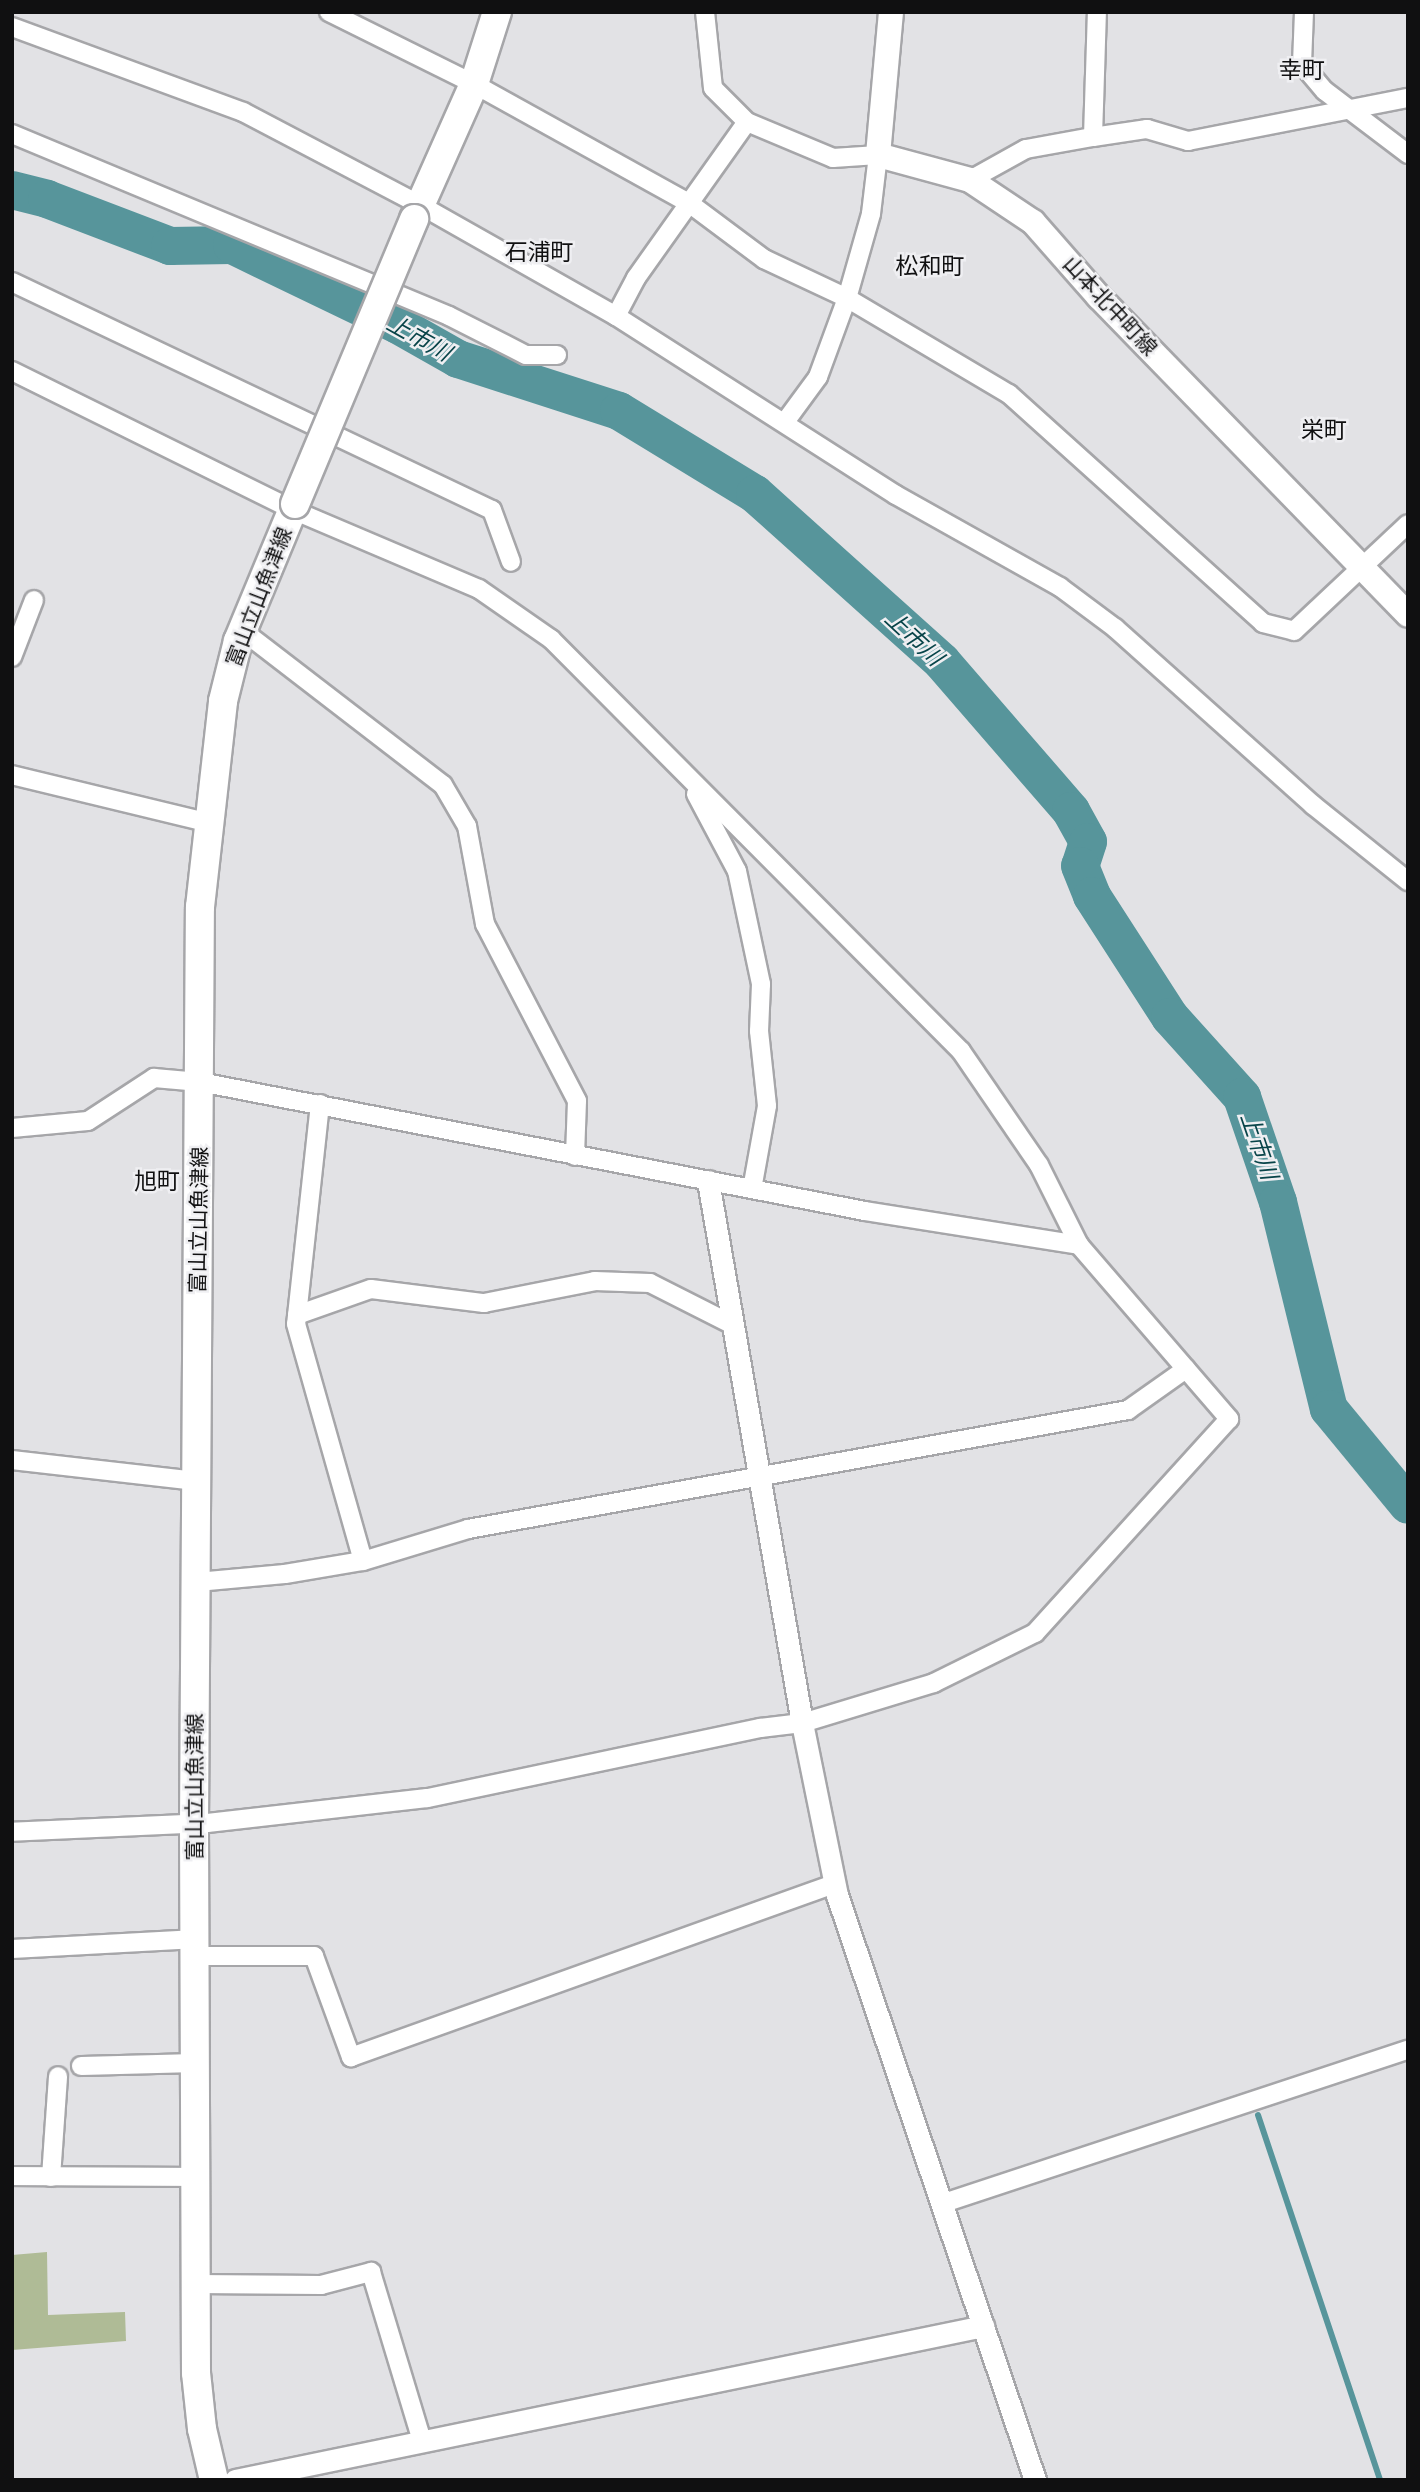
<!DOCTYPE html>
<html>
<head>
<meta charset="utf-8">
<style>
  body { margin:0 }
  #map { position:relative; width:1420px; height:2492px; overflow:hidden; background:#e2e2e5; font-family:"Fira Sans","Noto Sans JP",sans-serif }
  div>[style] { position:absolute }
  [style*='--x'] { left:calc(var(--x)*1px); top:calc(var(--y)*1px); width:calc(var(--w)*1px); rotate:calc(var(--a)*1deg) }
  .green>* { inset:0; background:#afbb96 }
  .stream>* { height:6px; margin:-3px; padding:0 3px; transform-origin:3px; border-radius:3px; background:#57959b }
  .river>* { height:38px; margin:-19px; padding:0 19px; transform-origin:19px; border-radius:19px; background:#57959b }
  .roads { filter:drop-shadow(2px 0 #a6a6a9) drop-shadow(-2px 0 #a6a6a9) drop-shadow(0 2px #a6a6a9) drop-shadow(0 -2px #a6a6a9) }
  .minor>* { height:18px; margin:-9px; padding:0 9px; transform-origin:9px; border-radius:9px; background:#fff }
  .tertiary>* { height:21px; margin:-10.5px; padding:0 10.5px; transform-origin:10.5px; border-radius:10.5px; background:#fff }
  .secondary>* { height:24px; margin:-12px; padding:0 12px; transform-origin:12px; border-radius:12px; background:#fff }
  .primary>* { height:28px; margin:-14px; padding:0 14px; transform-origin:14px; border-radius:14px; background:#fff }
  .bridges { filter:drop-shadow(2px 0 #a6a6a9) drop-shadow(-2px 0 #a6a6a9) drop-shadow(0 2px #a6a6a9) drop-shadow(0 -2px #a6a6a9) }
  .primary-bridge>* { height:28px; margin:-14px; padding:0 14px; transform-origin:14px; border-radius:14px; background:#fff }
  span { translate:-50% -50%; white-space:nowrap; text-align:center; line-height:1.15; -webkit-text-stroke:5px #efeff2; paint-order:stroke }
  .street-label { font-size:21px; color:#101011 }
  .neighbourhood-label { font-size:23px; color:#101011 }
  .water-label { font-size:23px; color:#084449; font-style:italic }
  .frame { position:absolute; inset:0; border:14px solid #101011; pointer-events:none }
</style>
</head>
<body>
<div id="map">
  <div class="green">
    <div style="clip-path:polygon(47px 2252px,48px 2315px,125px 2312px,126px 2341px,12px 2350px,12px 2255px)"></div>
  </div>
  <div class="stream">
    <div style="--x:1258;--y:2115;--w:385;--a:71.5"></div>
  </div>
  <div class="river">
    <div style="--x:12;--y:190;--w:36;--a:14"></div>
    <div style="--x:47;--y:199;--w:132;--a:20.9"></div>
    <div style="--x:170;--y:246;--w:62;--a:-0.9"></div>
    <div style="--x:232;--y:245;--w:184;--a:25.7"></div>
    <div style="--x:398;--y:325;--w:69;--a:29.5"></div>
    <div style="--x:458;--y:359;--w:169;--a:17.9"></div>
    <div style="--x:619;--y:411;--w:159;--a:31.4"></div>
    <div style="--x:755;--y:494;--w:251;--a:41.9"></div>
    <div style="--x:942;--y:662;--w:197;--a:49.1"></div>
    <div style="--x:1071;--y:811;--w:35;--a:61"></div>
    <div style="--x:1088;--y:842;--w:25;--a:108"></div>
    <div style="--x:1080;--y:866;--w:32;--a:68"></div>
    <div style="--x:1092;--y:896;--w:144;--a:57.2"></div>
    <div style="--x:1170;--y:1017;--w:108;--a:48"></div>
    <div style="--x:1242;--y:1097;--w:111;--a:71.1"></div>
    <div style="--x:1278;--y:1202;--w:213;--a:76.2"></div>
    <div style="--x:1329;--y:1409;--w:124;--a:50.5"></div>
  </div>
  <div class="roads">
    <div class="minor">
      <div style="--x:329;--y:12;--w:162;--a:26.4"></div>
      <div style="--x:474;--y:84;--w:246;--a:29"></div>
      <div style="--x:689;--y:203;--w:94;--a:36.7"></div>
      <div style="--x:764;--y:259;--w:92;--a:25.2"></div>
      <div style="--x:847;--y:298;--w:188;--a:30.7"></div>
      <div style="--x:1009;--y:394;--w:342;--a:42"></div>
      <div style="--x:1263;--y:623;--w:32;--a:14"></div>
      <div style="--x:1294;--y:631;--w:156;--a:-43.2"></div>
      <div style="--x:1304;--y:12;--w:52;--a:92.2"></div>
      <div style="--x:1302;--y:64;--w:35;--a:50"></div>
      <div style="--x:1325;--y:91;--w:104;--a:37.2"></div>
      <div style="--x:12;--y:27;--w:246;--a:20.2"></div>
      <div style="--x:243;--y:112;--w:200;--a:27.7"></div>
      <div style="--x:420;--y:205;--w:225;--a:29.5"></div>
      <div style="--x:616;--y:316;--w:332;--a:32.6"></div>
      <div style="--x:896;--y:495;--w:188;--a:29.3"></div>
      <div style="--x:1060;--y:587;--w:69;--a:36.7"></div>
      <div style="--x:1115;--y:628;--w:266;--a:41.8"></div>
      <div style="--x:1313;--y:805;--w:122;--a:38.7"></div>
      <div style="--x:747;--y:122;--w:93;--a:22.7"></div>
      <div style="--x:833;--y:158;--w:45;--a:-3.8"></div>
      <div style="--x:878;--y:155;--w:59;--a:96.8"></div>
      <div style="--x:871;--y:214;--w:87;--a:105.9"></div>
      <div style="--x:847;--y:298;--w:84;--a:110.2"></div>
      <div style="--x:818;--y:377;--w:56;--a:126.3"></div>
      <div style="--x:12;--y:134;--w:473;--a:22.6"></div>
      <div style="--x:449;--y:316;--w:86;--a:26.9"></div>
      <div style="--x:526;--y:355;--w:31;--a:0"></div>
      <div style="--x:1093;--y:137;--w:55;--a:-8.4"></div>
      <div style="--x:1147;--y:129;--w:43;--a:16.3"></div>
      <div style="--x:1188;--y:141;--w:224;--a:-11.1"></div>
      <div style="--x:970;--y:180;--w:64;--a:-29"></div>
      <div style="--x:1026;--y:149;--w:68;--a:-10.2"></div>
      <div style="--x:1093;--y:137;--w:125;--a:-88.2"></div>
      <div style="--x:12;--y:282;--w:531;--a:25.41"></div>
      <div style="--x:492;--y:510;--w:55;--a:69.9"></div>
      <div style="--x:616;--y:316;--w:43;--a:-62.2"></div>
      <div style="--x:636;--y:278;--w:191;--a:-54.6"></div>
      <div style="--x:747;--y:122;--w:48;--a:-135"></div>
      <div style="--x:713;--y:88;--w:76;--a:-96"></div>
      <div style="--x:12;--y:371;--w:313;--a:26.3"></div>
      <div style="--x:293;--y:510;--w:202;--a:23"></div>
      <div style="--x:479;--y:589;--w:88;--a:34.8"></div>
      <div style="--x:551;--y:639;--w:581;--a:45.14"></div>
      <div style="--x:961;--y:1051;--w:138;--a:55.6"></div>
      <div style="--x:1039;--y:1165;--w:89;--a:63.4"></div>
      <div style="--x:1079;--y:1245;--w:230;--a:49.2"></div>
      <div style="--x:1229;--y:1419;--w:289;--a:132.2"></div>
      <div style="--x:1035;--y:1633;--w:113;--a:153.7"></div>
      <div style="--x:934;--y:1683;--w:138;--a:163.1"></div>
      <div style="--x:802;--y:1723;--w:42;--a:173.2"></div>
      <div style="--x:760;--y:1728;--w:340;--a:168.1"></div>
      <div style="--x:427;--y:1798;--w:221;--a:173.5"></div>
      <div style="--x:207;--y:1823;--w:195;--a:177.4"></div>
      <div style="--x:243;--y:631;--w:252;--a:37.6"></div>
      <div style="--x:443;--y:785;--w:48;--a:59.7"></div>
      <div style="--x:467;--y:826;--w:100;--a:79.6"></div>
      <div style="--x:485;--y:924;--w:199;--a:62.5"></div>
      <div style="--x:577;--y:1101;--w:55;--a:92.1"></div>
      <div style="--x:12;--y:657;--w:61;--a:-68.9"></div>
      <div style="--x:12;--y:775;--w:201;--a:13.6"></div>
      <div style="--x:696;--y:794;--w:87;--a:62"></div>
      <div style="--x:737;--y:871;--w:116;--a:78"></div>
      <div style="--x:761;--y:984;--w:47;--a:92.4"></div>
      <div style="--x:759;--y:1031;--w:75;--a:83.9"></div>
      <div style="--x:767;--y:1106;--w:84;--a:100.2"></div>
      <div style="--x:320;--y:1104;--w:221;--a:96.2"></div>
      <div style="--x:296;--y:1324;--w:246;--a:74.2"></div>
      <div style="--x:363;--y:1561;--w:110;--a:-16.9"></div>
      <div style="--x:468;--y:1529;--w:671;--a:-10.22"></div>
      <div style="--x:1128;--y:1410;--w:71;--a:-35.3"></div>
      <div style="--x:12;--y:1128;--w:76;--a:-5.3"></div>
      <div style="--x:88;--y:1121;--w:79;--a:-33.1"></div>
      <div style="--x:154;--y:1078;--w:46;--a:5"></div>
      <div style="--x:200;--y:1082;--w:677;--a:10.98"></div>
      <div style="--x:865;--y:1211;--w:217;--a:9"></div>
      <div style="--x:297;--y:1315;--w:78;--a:-19.4"></div>
      <div style="--x:371;--y:1289;--w:114;--a:7.1"></div>
      <div style="--x:484;--y:1303;--w:113;--a:-11.2"></div>
      <div style="--x:595;--y:1281;--w:55;--a:2.1"></div>
      <div style="--x:650;--y:1283;--w:93;--a:26.8"></div>
      <div style="--x:12;--y:1460;--w:185;--a:6.5"></div>
      <div style="--x:197;--y:1582;--w:88;--a:-5.2"></div>
      <div style="--x:285;--y:1574;--w:79;--a:-9.5"></div>
      <div style="--x:12;--y:1949;--w:185;--a:-3.1"></div>
      <div style="--x:196;--y:1956;--w:118;--a:0"></div>
      <div style="--x:314;--y:1956;--w:108;--a:69.9"></div>
      <div style="--x:351;--y:2057;--w:513;--a:-19.71"></div>
      <div style="--x:81;--y:2066;--w:115;--a:-1.5"></div>
      <div style="--x:12;--y:2176;--w:184;--a:0.3"></div>
      <div style="--x:51;--y:2177;--w:101;--a:-86"></div>
      <div style="--x:941;--y:2204;--w:492;--a:-18.3"></div>
      <div style="--x:196;--y:2284;--w:125;--a:0.5"></div>
      <div style="--x:321;--y:2285;--w:52;--a:-14.6"></div>
      <div style="--x:371;--y:2272;--w:177;--a:73.2"></div>
    </div>
    <div class="tertiary">
      <div style="--x:708;--y:1181;--w:550;--a:80.16"></div>
      <div style="--x:802;--y:1723;--w:176;--a:78.5"></div>
      <div style="--x:837;--y:1895;--w:618;--a:71.3"></div>
      <div style="--x:235;--y:2480;--w:764;--a:-11.63"></div>
    </div>
    <div class="secondary">
      <div style="--x:891;--y:12;--w:144;--a:95.2"></div>
      <div style="--x:878;--y:155;--w:95;--a:15.2"></div>
      <div style="--x:970;--y:180;--w:76;--a:33.7"></div>
      <div style="--x:1033;--y:222;--w:100;--a:48.7"></div>
      <div style="--x:1099;--y:297;--w:443;--a:45.8"></div>
    </div>
    <div class="primary">
      <div style="--x:414;--y:219;--w:148;--a:-66"></div>
      <div style="--x:474;--y:84;--w:76;--a:-72.3"></div>
      <div style="--x:214;--y:2480;--w:52;--a:-103.2"></div>
      <div style="--x:202;--y:2429;--w:56;--a:-96.1"></div>
      <div style="--x:196;--y:2373;--w:549;--a:-90.21"></div>
      <div style="--x:194;--y:1824;--w:917;--a:-89.63"></div>
      <div style="--x:200;--y:907;--w:207;--a:-83.6"></div>
      <div style="--x:223;--y:701;--w:62;--a:-76"></div>
      <div style="--x:238;--y:641;--w:148;--a:-67.4"></div>
    </div>
  </div>
  <div class="bridges">
    <div class="primary-bridge">
      <div style="--x:295;--y:504;--w:309;--a:-67.3"></div>
    </div>
  </div>
  <div class="street-label">
    <span style="left:1110px;top:306px;rotate:47deg">山本北中町線</span>
    <span style="left:259px;top:597px;rotate:-69deg">富山立山魚津線</span>
    <span style="left:199px;top:1220px;rotate:-89deg">富山立山魚津線</span>
    <span style="left:195px;top:1787px;rotate:-90deg">富山立山魚津線</span>
  </div>
  <div class="neighbourhood-label">
    <span style="left:1302px;top:70px">幸町</span>
    <span style="left:539px;top:252px">石浦町</span>
    <span style="left:930px;top:266px">松和町</span>
    <span style="left:1324px;top:430px">栄町</span>
    <span style="left:157px;top:1181px">旭町</span>
  </div>
  <div class="water-label">
    <span style="left:419px;top:338px;rotate:29deg">上市川</span>
    <span style="left:914px;top:638px;rotate:43deg">上市川</span>
    <span style="left:1259px;top:1146px;rotate:71deg">上市川</span>
  </div>
  <div class="frame"></div>
</div>
</body>
</html>
